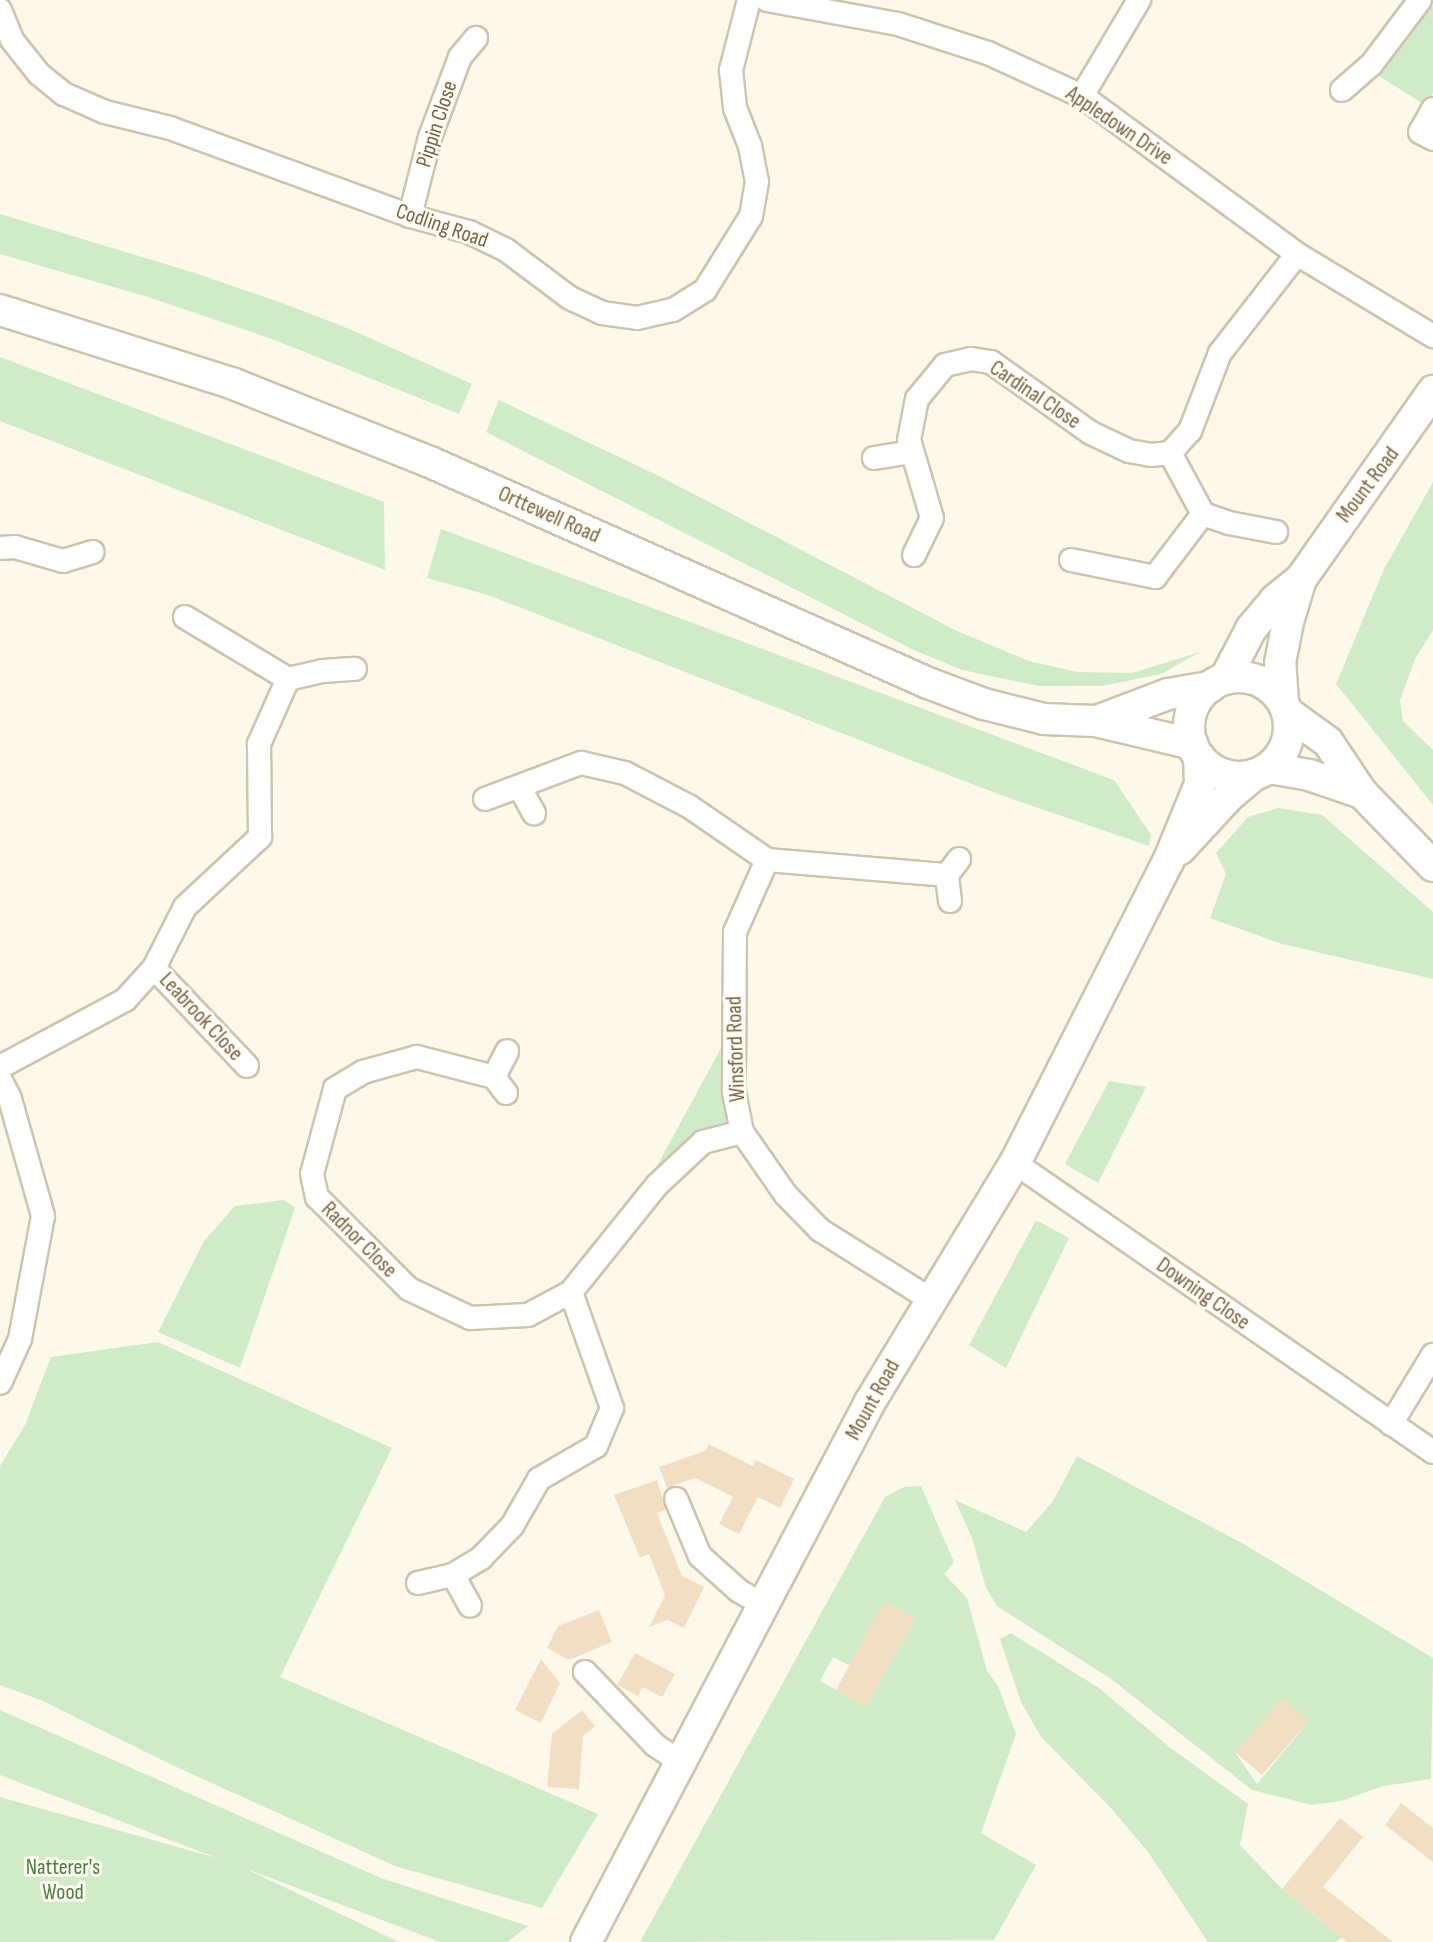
<!DOCTYPE html>
<html>
<head>
<meta charset="utf-8">
<style>
  body { margin:0 }
  #map { position:relative; width:1433px; height:1942px; overflow:hidden; background:#fdf9ea; font-family:"Sofia Sans Condensed",sans-serif }
  div>[style] { position:absolute }
  [style*='--x'] { left:calc(var(--x)*1px); top:calc(var(--y)*1px); width:calc(var(--w)*1px); rotate:calc(var(--a)*1deg) }
  .green>* { inset:0; background:#d0ebc8 }
  .building>* { inset:0; background:#f2dec2 }
  .roads { filter:drop-shadow(2px 0 #cfc3af) drop-shadow(-2px 0 #cfc3af) drop-shadow(0 2px #cfc3af) drop-shadow(0 -2px #cfc3af) }
  .street>* { height:22px; margin:-11px; padding:0 11px; transform-origin:11px; border-radius:11px; background:#fff }
  .secondary>* { height:30px; margin:-15px; padding:0 15px; transform-origin:15px; border-radius:15px; background:#fff }
  .secondary>.ring { margin:-15px; padding:0; box-sizing:content-box; background:none; border:30px solid #fff; border-radius:50% }
  span { translate:-50% -50%; white-space:nowrap; text-align:center; line-height:1.15; -webkit-text-stroke:6px #fffcf1; paint-order:stroke }
  .street-label { font-size:22px; color:#78644d }
  .park-label { font-size:22px; color:#4b7e44 }
</style>
</head>
<body>
<div id="map">
  <div class="green">
    <div style="clip-path:polygon(1425px 2px,1433px 7px,1433px 93px,1425px 105px,1379px 76px)"></div>
    <div style="clip-path:polygon(0 214px,195px 273px,285px 304px,352px 330px,472px 384px,459px 414px,272px 339px,148px 297px,0 254px)"></div>
    <div style="clip-path:polygon(0 357px,384px 502px,385px 570px,0 421px)"></div>
    <div style="clip-path:polygon(499px 400px,659px 476px,955px 630px,1029px 661px,1077px 672px,1132px 673px,1200px 652px,1161px 674px,1102px 686px,1039px 686px,962px 670px,916px 651px,486px 432px)"></div>
    <div style="clip-path:polygon(1433px 482px,1433px 630px,1415px 659px,1400px 700px,1403px 721px,1433px 750px,1433px 805px,1336px 684px,1384px 569px)"></div>
    <div style="clip-path:polygon(441px 529px,1114px 780px,1151px 835px,1149px 846px,995px 793px,488px 595px,427px 578px)"></div>
    <div style="clip-path:polygon(1278px 808px,1322px 815px,1433px 912px,1433px 979px,1282px 944px,1210px 918px,1226px 874px,1216px 853px,1248px 817px)"></div>
    <div style="clip-path:polygon(721px 1048px,739px 1132px,703px 1142px,639px 1199px)"></div>
    <div style="clip-path:polygon(1109px 1081px,1146px 1087px,1098px 1183px,1065px 1164px)"></div>
    <div style="clip-path:polygon(284px 1200px,295px 1208px,240px 1368px,158px 1332px,204px 1241px,235px 1206px)"></div>
    <div style="clip-path:polygon(1036px 1220px,1069px 1238px,1006px 1368px,969px 1345px)"></div>
    <div style="clip-path:polygon(158px 1342px,392px 1448px,280px 1677px,598px 1814px,542px 1908px,395px 1866px,174px 1766px,43px 1701px,0 1685px,0 1466px,25px 1425px,51px 1357px)"></div>
    <div style="clip-path:polygon(evenodd,1077px 1456px,1242px 1543px,1433px 1658px,1431px 1779px,1383px 1786px,1341px 1801px,1312px 1805px,1252px 1790px,1111px 1679px,997px 1606px,986px 1588px,972px 1538px,955px 1500px,1026px 1532px,1053px 1501px,1077px 1456px,1309px 1721px,1257px 1784px,1256px 1783px,1235px 1752px,1309px 1721px)"></div>
    <div style="clip-path:polygon(evenodd,921px 1486px,954px 1562px,944px 1574px,967px 1598px,987px 1671px,998px 1686px,1016px 1734px,981px 1833px,1036px 1865px,994px 1940px,640px 1942px,885px 1497px,904px 1487px,921px 1486px,890px 1605px,915px 1619px,866px 1706px,820px 1681px,833px 1657px,855px 1668px,890px 1605px)"></div>
    <div style="clip-path:polygon(1011px 1633px,1099px 1688px,1172px 1749px,1248px 1804px,1240px 1845px,1282px 1889px,1342px 1938px,1335px 1942px,1208px 1942px,1148px 1852px,1110px 1807px,1041px 1737px,1021px 1702px,1000px 1639px)"></div>
    <div style="clip-path:polygon(0 1710px,381px 1878px,528px 1926px,507px 1942px,440px 1942px,244px 1868px,399px 1942px,0 1942px,0 1797px,217px 1858px,0 1775px)"></div>
  </div>
  <div class="building">
    <div style="clip-path:polygon(709px 1444px,753px 1466px,756px 1460px,794px 1479px,780px 1508px,758px 1497px,739px 1534px,719px 1524px,733px 1497px,695px 1478px,667px 1488px,659px 1467px,705px 1451px)"></div>
    <div style="clip-path:polygon(657px 1480px,666px 1510px,657px 1513px,682px 1576px,704px 1587px,684px 1628px,667px 1620px,649px 1627px,665px 1595px,649px 1554px,640px 1558px,614px 1495px)"></div>
    <div style="clip-path:polygon(884px 1601px,915px 1619px,866px 1706px,836px 1690px)"></div>
    <div style="clip-path:polygon(599px 1610px,612px 1642px,569px 1660px,547px 1648px,558px 1626px)"></div>
    <div style="clip-path:polygon(635px 1653px,675px 1674px,662px 1697px,643px 1687px,638px 1696px,617px 1685px)"></div>
    <div style="clip-path:polygon(541px 1659px,560px 1683px,541px 1723px,515px 1710px)"></div>
    <div style="clip-path:polygon(1282px 1698px,1309px 1721px,1262px 1775px,1235px 1752px)"></div>
    <div style="clip-path:polygon(582px 1710px,595px 1726px,583px 1736px,579px 1789px,547px 1787px,552px 1734px)"></div>
    <div style="clip-path:polygon(1401px 1803px,1433px 1828px,1433px 1862px,1385px 1825px)"></div>
    <div style="clip-path:polygon(1340px 1818px,1363px 1837px,1323px 1887px,1393px 1942px,1347px 1942px,1282px 1889px)"></div>
  </div>
  <div class="roads">
    <div class="street">
      <div style="--x:767;--y:0;--w:133;--a:10.4"></div>
      <div style="--x:898;--y:24;--w:95;--a:17.9"></div>
      <div style="--x:988;--y:53;--w:103;--a:24.6"></div>
      <div style="--x:1082;--y:96;--w:267;--a:36.3"></div>
      <div style="--x:1297;--y:254;--w:159;--a:31.1"></div>
      <div style="--x:0;--y:10;--w:32;--a:68"></div>
      <div style="--x:12;--y:40;--w:43;--a:51.5"></div>
      <div style="--x:39;--y:74;--w:32;--a:39"></div>
      <div style="--x:64;--y:94;--w:45;--a:23.7"></div>
      <div style="--x:105;--y:112;--w:67;--a:13.8"></div>
      <div style="--x:170;--y:128;--w:256;--a:20.1"></div>
      <div style="--x:410;--y:216;--w:61;--a:15.2"></div>
      <div style="--x:469;--y:232;--w:41;--a:25.9"></div>
      <div style="--x:506;--y:250;--w:80;--a:36.9"></div>
      <div style="--x:570;--y:298;--w:35;--a:25"></div>
      <div style="--x:602;--y:313;--w:35;--a:8"></div>
      <div style="--x:637;--y:318;--w:37;--a:-13"></div>
      <div style="--x:673;--y:310;--w:38;--a:-32"></div>
      <div style="--x:705;--y:290;--w:87;--a:-58.1"></div>
      <div style="--x:751;--y:216;--w:35;--a:-80"></div>
      <div style="--x:757;--y:182;--w:37;--a:-101"></div>
      <div style="--x:750;--y:146;--w:41;--a:-111.5"></div>
      <div style="--x:735;--y:108;--w:38;--a:-96"></div>
      <div style="--x:731;--y:70;--w:72;--a:-75.6"></div>
      <div style="--x:1342;--y:90;--w:38;--a:-41"></div>
      <div style="--x:1371;--y:65;--w:81;--a:-53"></div>
      <div style="--x:1082;--y:96;--w:112;--a:-59.3"></div>
      <div style="--x:1433;--y:109;--w:26;--a:119"></div>
      <div style="--x:1420;--y:132;--w:15;--a:28"></div>
      <div style="--x:410;--y:216;--w:81;--a:-75.8"></div>
      <div style="--x:430;--y:137;--w:85;--a:-69.4"></div>
      <div style="--x:460;--y:57;--w:25;--a:-50"></div>
      <div style="--x:874;--y:458;--w:36;--a:-9"></div>
      <div style="--x:1203;--y:514;--w:69;--a:-118.4"></div>
      <div style="--x:1170;--y:453;--w:30;--a:-48"></div>
      <div style="--x:1190;--y:431;--w:84;--a:-69"></div>
      <div style="--x:1220;--y:353;--w:125;--a:-52.1"></div>
      <div style="--x:0;--y:548;--w:15;--a:-4"></div>
      <div style="--x:15;--y:547;--w:50;--a:16.3"></div>
      <div style="--x:63;--y:561;--w:31;--a:-17"></div>
      <div style="--x:914;--y:555;--w:41;--a:-64.1"></div>
      <div style="--x:932;--y:518;--w:81;--a:-106.4"></div>
      <div style="--x:909;--y:440;--w:42;--a:-79"></div>
      <div style="--x:917;--y:399;--w:44;--a:-50.5"></div>
      <div style="--x:945;--y:365;--w:27;--a:-13"></div>
      <div style="--x:971;--y:359;--w:20;--a:9"></div>
      <div style="--x:991;--y:362;--w:123;--a:35.4"></div>
      <div style="--x:1091;--y:433;--w:42;--a:25.3"></div>
      <div style="--x:1129;--y:451;--w:22;--a:10"></div>
      <div style="--x:1151;--y:455;--w:19;--a:-6"></div>
      <div style="--x:1071;--y:560;--w:86;--a:11.4"></div>
      <div style="--x:1155;--y:577;--w:79;--a:-52.7"></div>
      <div style="--x:1203;--y:514;--w:28;--a:19"></div>
      <div style="--x:1229;--y:523;--w:48;--a:10.8"></div>
      <div style="--x:185;--y:617;--w:120;--a:31"></div>
      <div style="--x:288;--y:679;--w:36;--a:-13"></div>
      <div style="--x:323;--y:671;--w:32;--a:-4"></div>
      <div style="--x:520;--y:788;--w:29;--a:61"></div>
      <div style="--x:485;--y:799;--w:103;--a:-20.6"></div>
      <div style="--x:581;--y:763;--w:45;--a:12.8"></div>
      <div style="--x:625;--y:773;--w:73;--a:27.6"></div>
      <div style="--x:690;--y:807;--w:93;--a:34.5"></div>
      <div style="--x:767;--y:860;--w:181;--a:4.8"></div>
      <div style="--x:767;--y:860;--w:79;--a:114"></div>
      <div style="--x:735;--y:932;--w:160;--a:90.4"></div>
      <div style="--x:734;--y:1092;--w:41;--a:78.7"></div>
      <div style="--x:742;--y:1132;--w:77;--a:55.1"></div>
      <div style="--x:786;--y:1195;--w:49;--a:45.8"></div>
      <div style="--x:820;--y:1230;--w:130;--a:32.1"></div>
      <div style="--x:950;--y:901;--w:26;--a:-97"></div>
      <div style="--x:947;--y:875;--w:20;--a:-53"></div>
      <div style="--x:154;--y:968;--w:135;--a:46.5"></div>
      <div style="--x:0;--y:1067;--w:142;--a:-28.2"></div>
      <div style="--x:125;--y:1000;--w:43;--a:-47.8"></div>
      <div style="--x:154;--y:968;--w:68;--a:-63.1"></div>
      <div style="--x:185;--y:907;--w:103;--a:-43"></div>
      <div style="--x:260;--y:837;--w:93;--a:-90.6"></div>
      <div style="--x:259;--y:744;--w:71;--a:-66"></div>
      <div style="--x:494;--y:1077;--w:80;--a:-165.4"></div>
      <div style="--x:417;--y:1057;--w:56;--a:164.5"></div>
      <div style="--x:363;--y:1072;--w:33;--a:149"></div>
      <div style="--x:335;--y:1089;--w:88;--a:105.1"></div>
      <div style="--x:312;--y:1174;--w:24;--a:78"></div>
      <div style="--x:317;--y:1197;--w:130;--a:45"></div>
      <div style="--x:409;--y:1289;--w:68;--a:25.4"></div>
      <div style="--x:470;--y:1318;--w:58;--a:-3"></div>
      <div style="--x:528;--y:1315;--w:49;--a:-28.1"></div>
      <div style="--x:571;--y:1292;--w:137;--a:-51.2"></div>
      <div style="--x:657;--y:1185;--w:63;--a:-43.1"></div>
      <div style="--x:703;--y:1142;--w:40;--a:-14.4"></div>
      <div style="--x:0;--y:1079;--w:22;--a:63"></div>
      <div style="--x:10;--y:1099;--w:122;--a:74.2"></div>
      <div style="--x:43;--y:1216;--w:125;--a:100.6"></div>
      <div style="--x:20;--y:1339;--w:48;--a:114.4"></div>
      <div style="--x:506;--y:1093;--w:20;--a:-127"></div>
      <div style="--x:494;--y:1077;--w:29;--a:-63"></div>
      <div style="--x:1015;--y:1163;--w:508;--a:34.66"></div>
      <div style="--x:1391;--y:1424;--w:81;--a:-58.7"></div>
      <div style="--x:676;--y:1499;--w:62;--a:67.2"></div>
      <div style="--x:700;--y:1556;--w:52;--a:41.9"></div>
      <div style="--x:739;--y:1591;--w:29;--a:29"></div>
      <div style="--x:453;--y:1575;--w:33;--a:-31"></div>
      <div style="--x:481;--y:1558;--w:45;--a:-45.9"></div>
      <div style="--x:512;--y:1526;--w:54;--a:-60.1"></div>
      <div style="--x:539;--y:1479;--w:66;--a:-30.1"></div>
      <div style="--x:596;--y:1446;--w:41;--a:-67.2"></div>
      <div style="--x:612;--y:1408;--w:123;--a:-109.5"></div>
      <div style="--x:418;--y:1583;--w:36;--a:-13"></div>
      <div style="--x:453;--y:1575;--w:35;--a:61"></div>
      <div style="--x:585;--y:1672;--w:101;--a:46.2"></div>
      <div style="--x:655;--y:1745;--w:29;--a:34"></div>
    </div>
    <div class="secondary">
      <div style="--x:0;--y:310;--w:245;--a:17.5"></div>
      <div style="--x:234;--y:384;--w:211;--a:21.7"></div>
      <div style="--x:430;--y:462;--w:545;--a:23.93"></div>
      <div style="--x:928;--y:683;--w:60;--a:20.6"></div>
      <div style="--x:984;--y:704;--w:62;--a:14"></div>
      <div style="--x:1044;--y:719;--w:51;--a:2.2"></div>
      <div style="--x:1095;--y:721;--w:100;--a:13.3"></div>
      <div class="ring" style="left:1189px;top:677px;width:70px;height:70px"></div>
      <div style="--x:1225;--y:679;--w:56;--a:-62.5"></div>
      <div style="--x:1251;--y:629;--w:38;--a:-50"></div>
      <div style="--x:1275;--y:600;--w:33;--a:-39"></div>
      <div style="--x:1301;--y:579;--w:230;--a:-54.9"></div>
      <div style="--x:1283;--y:702;--w:39;--a:-94"></div>
      <div style="--x:1280;--y:663;--w:42;--a:-79"></div>
      <div style="--x:1288;--y:622;--w:45;--a:-73.2"></div>
      <div style="--x:1288;--y:713;--w:49;--a:35.9"></div>
      <div style="--x:1328;--y:742;--w:61;--a:56.3"></div>
      <div style="--x:1362;--y:793;--w:102;--a:45.8"></div>
      <div style="--x:1097;--y:721;--w:76;--a:-20.8"></div>
      <div style="--x:1168;--y:694;--w:43;--a:-9.5"></div>
      <div style="--x:1269;--y:768;--w:41;--a:9.9"></div>
      <div style="--x:1309;--y:775;--w:56;--a:18.8"></div>
      <div style="--x:1180;--y:849;--w:72;--a:-47.2"></div>
      <div style="--x:1229;--y:796;--w:31;--a:-40"></div>
      <div style="--x:586;--y:1942;--w:610;--a:-62.26"></div>
      <div style="--x:870;--y:1402;--w:280;--a:-58.8"></div>
      <div style="--x:1015;--y:1163;--w:338;--a:-63.1"></div>
      <div style="--x:1168;--y:862;--w:84;--a:-67.7"></div>
      <div style="--x:1200;--y:784;--w:27;--a:-92"></div>
    </div>
  </div>
  <div class="street-label">
    <span style="left:437px;top:124px;rotate:-72deg">Pippin Close</span>
    <span style="left:1119px;top:126px;rotate:34deg">Appledown Drive</span>
    <span style="left:442px;top:226px;rotate:19deg">Codling Road</span>
    <span style="left:1035px;top:395px;rotate:34deg">Cardinal Close</span>
    <span style="left:1368px;top:485px;rotate:-53deg">Mount Road</span>
    <span style="left:549px;top:515px;rotate:24deg">Orttewell Road</span>
    <span style="left:201px;top:1017px;rotate:47deg">Leabrook Close</span>
    <span style="left:736px;top:1049px;rotate:-92deg">Winsford Road</span>
    <span style="left:359px;top:1240px;rotate:45deg">Radnor Close</span>
    <span style="left:1203px;top:1294px;rotate:35deg">Downing Close</span>
    <span style="left:873px;top:1400px;rotate:-61deg">Mount Road</span>
  </div>
  <div class="park-label">
    <span style="left:63px;top:1880px">Natterer's<br>Wood</span>
  </div>
</div>
</body>
</html>
